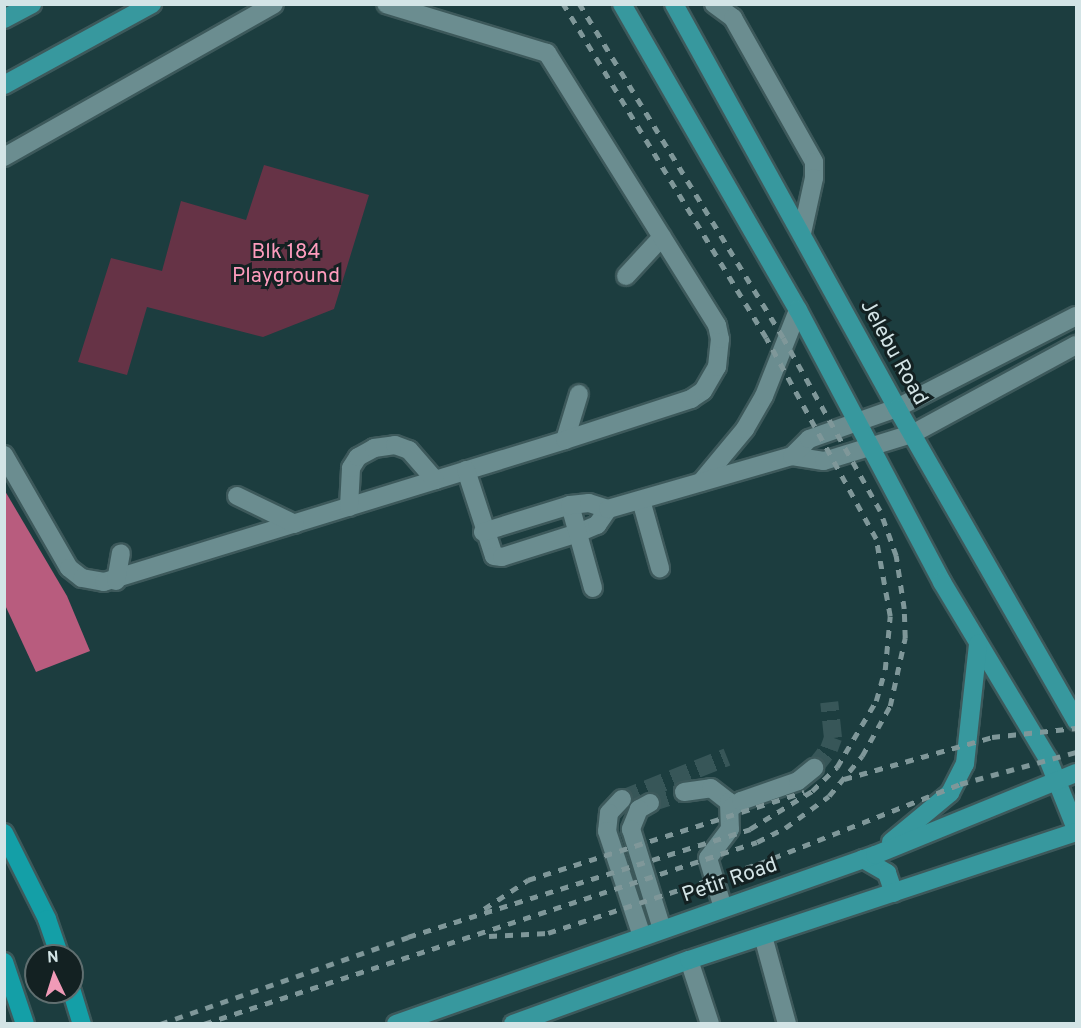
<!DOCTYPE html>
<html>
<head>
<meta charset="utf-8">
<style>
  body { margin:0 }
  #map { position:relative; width:1081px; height:1028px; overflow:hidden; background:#1c3d3f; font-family:Overpass,sans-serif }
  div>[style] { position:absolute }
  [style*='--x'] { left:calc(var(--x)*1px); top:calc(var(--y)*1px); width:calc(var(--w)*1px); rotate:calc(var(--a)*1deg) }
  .green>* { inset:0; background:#663346 }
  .water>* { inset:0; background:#b85c7e }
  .minor-tunnel>* { height:18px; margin-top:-9px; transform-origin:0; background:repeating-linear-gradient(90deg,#375658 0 18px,transparent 0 27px) }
  .roads { filter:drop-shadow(2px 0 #3d595b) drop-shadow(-2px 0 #3d595b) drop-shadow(0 2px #3d595b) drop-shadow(0 -2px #3d595b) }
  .minor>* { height:18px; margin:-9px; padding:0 9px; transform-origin:9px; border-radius:9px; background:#6b8d90 }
  .major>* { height:18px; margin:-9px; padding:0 9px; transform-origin:9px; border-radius:9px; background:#37989e }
  .highway>* { height:18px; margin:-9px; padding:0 9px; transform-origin:9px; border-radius:9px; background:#149fa7 }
  .rail>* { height:4.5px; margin-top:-2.25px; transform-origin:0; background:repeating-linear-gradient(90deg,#7f9799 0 8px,transparent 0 16px) }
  span { translate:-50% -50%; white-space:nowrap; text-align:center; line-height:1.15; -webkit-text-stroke:6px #132122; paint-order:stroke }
  .park-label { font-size:21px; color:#fe9cbd }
  .street-label { font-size:21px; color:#d3e4e6 }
  .frame { position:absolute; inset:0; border:6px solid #d3e4e6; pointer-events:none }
  .north { position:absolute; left:24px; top:944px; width:60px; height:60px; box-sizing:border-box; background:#132122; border:2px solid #606f70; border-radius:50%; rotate:356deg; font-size:16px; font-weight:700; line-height:24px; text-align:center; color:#d3e4e6 }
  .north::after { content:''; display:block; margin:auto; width:21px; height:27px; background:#f09ab7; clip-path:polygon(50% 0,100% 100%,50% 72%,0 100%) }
</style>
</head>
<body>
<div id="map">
  <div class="green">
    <div style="clip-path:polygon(264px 165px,369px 195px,334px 309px,263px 337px,147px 307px,127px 375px,78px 362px,111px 258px,162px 271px,181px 201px,246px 220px)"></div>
  </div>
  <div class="water">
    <div style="clip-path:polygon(5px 491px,67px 596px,90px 651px,36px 672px,5px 605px)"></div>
  </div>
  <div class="minor-tunnel">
    <div style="--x:814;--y:768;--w:24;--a:-52"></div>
    <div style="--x:829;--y:749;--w:12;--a:-70"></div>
    <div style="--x:833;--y:738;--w:36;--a:-96"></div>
    <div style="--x:622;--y:799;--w:113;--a:-21.8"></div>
    <div style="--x:650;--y:803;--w:36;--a:-18"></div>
  </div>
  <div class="roads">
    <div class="minor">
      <div style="--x:714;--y:4;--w:24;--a:36"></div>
      <div style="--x:733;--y:18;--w:165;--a:60.6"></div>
      <div style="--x:814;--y:162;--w:16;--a:90"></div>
      <div style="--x:814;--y:178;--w:56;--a:102.3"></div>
      <div style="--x:4;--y:157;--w:310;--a:-29.5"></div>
      <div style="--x:626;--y:276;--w:53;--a:-47.3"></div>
      <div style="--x:565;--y:440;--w:48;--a:-73.1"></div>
      <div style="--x:4;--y:455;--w:130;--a:60.1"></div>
      <div style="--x:69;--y:568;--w:16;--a:38"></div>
      <div style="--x:82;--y:578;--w:22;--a:10"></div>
      <div style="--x:104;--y:582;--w:482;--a:-17.1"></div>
      <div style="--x:565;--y:440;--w:133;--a:-18"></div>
      <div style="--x:691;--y:399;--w:14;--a:-34"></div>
      <div style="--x:703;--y:391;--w:28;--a:-60"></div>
      <div style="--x:717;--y:367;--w:28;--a:-84"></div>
      <div style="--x:720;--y:339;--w:14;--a:-102"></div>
      <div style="--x:717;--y:325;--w:321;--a:-122"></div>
      <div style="--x:547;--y:53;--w:168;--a:-163.1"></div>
      <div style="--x:792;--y:456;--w:32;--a:9"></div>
      <div style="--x:824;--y:461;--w:92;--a:-17.1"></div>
      <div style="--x:912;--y:434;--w:187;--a:-28.5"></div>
      <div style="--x:466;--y:470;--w:90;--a:72"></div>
      <div style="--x:494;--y:556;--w:8;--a:7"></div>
      <div style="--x:502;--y:557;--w:80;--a:-17.5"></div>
      <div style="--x:578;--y:533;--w:21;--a:-23"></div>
      <div style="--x:597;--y:525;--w:19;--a:-55"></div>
      <div style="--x:701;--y:482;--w:69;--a:-50.3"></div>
      <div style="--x:745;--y:429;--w:38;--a:-60"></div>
      <div style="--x:764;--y:396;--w:92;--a:-68.4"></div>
      <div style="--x:237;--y:496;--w:64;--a:25.8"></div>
      <div style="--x:641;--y:500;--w:71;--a:74.4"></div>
      <div style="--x:570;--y:505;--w:86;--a:74.5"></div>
      <div style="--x:349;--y:507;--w:39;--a:-87"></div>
      <div style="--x:351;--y:468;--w:13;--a:-58"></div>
      <div style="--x:358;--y:457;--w:18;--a:-29"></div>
      <div style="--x:374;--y:448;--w:21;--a:-8"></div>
      <div style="--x:395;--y:445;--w:15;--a:20"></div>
      <div style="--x:409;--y:450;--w:40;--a:49"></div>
      <div style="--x:483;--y:532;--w:91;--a:-17.2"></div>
      <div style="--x:570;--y:505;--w:19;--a:-6"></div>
      <div style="--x:589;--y:503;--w:20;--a:18"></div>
      <div style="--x:608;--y:509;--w:191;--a:-16.1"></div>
      <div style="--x:792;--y:456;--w:24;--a:-45"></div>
      <div style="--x:809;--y:439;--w:93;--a:-19.4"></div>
      <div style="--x:897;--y:408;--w:201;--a:-27.2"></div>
      <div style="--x:116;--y:581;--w:28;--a:-80"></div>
      <div style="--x:684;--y:792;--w:27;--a:-8"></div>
      <div style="--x:711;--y:788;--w:23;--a:38"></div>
      <div style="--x:729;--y:802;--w:27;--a:88"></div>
      <div style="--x:730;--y:829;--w:36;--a:127"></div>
      <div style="--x:708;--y:858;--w:52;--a:73.3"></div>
      <div style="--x:622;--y:799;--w:19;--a:133"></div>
      <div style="--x:609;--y:813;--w:18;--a:96"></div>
      <div style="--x:607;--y:831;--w:111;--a:71.6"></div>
      <div style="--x:650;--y:803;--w:13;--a:151"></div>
      <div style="--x:639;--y:809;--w:22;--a:112"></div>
      <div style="--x:631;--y:829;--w:105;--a:72.8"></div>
      <div style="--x:731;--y:808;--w:12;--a:-35"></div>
      <div style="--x:741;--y:801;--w:60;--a:-19.3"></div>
      <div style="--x:798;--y:781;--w:21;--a:-39"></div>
      <div style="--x:763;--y:936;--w:91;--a:74.7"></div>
      <div style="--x:689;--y:960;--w:67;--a:71.8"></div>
    </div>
    <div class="major">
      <div style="--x:622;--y:4;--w:353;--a:60.1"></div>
      <div style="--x:798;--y:310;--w:308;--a:62.1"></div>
      <div style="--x:942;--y:582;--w:206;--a:59.1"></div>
      <div style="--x:1048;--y:759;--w:75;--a:68.2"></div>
      <div style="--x:674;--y:4;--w:461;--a:61.1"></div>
      <div style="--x:897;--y:408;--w:361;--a:60.2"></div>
      <div style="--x:4;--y:19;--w:32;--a:-28"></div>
      <div style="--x:4;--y:85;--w:169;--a:-28.7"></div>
      <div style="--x:891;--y:842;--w:77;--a:-39.7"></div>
      <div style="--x:950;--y:793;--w:33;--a:-63"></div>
      <div style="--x:965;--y:764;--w:121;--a:-83.8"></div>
      <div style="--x:863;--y:859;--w:28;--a:30"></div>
      <div style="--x:887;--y:873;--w:21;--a:71"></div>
      <div style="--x:396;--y:1024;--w:508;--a:-19.43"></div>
      <div style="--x:875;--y:855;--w:217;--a:-22.2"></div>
      <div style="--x:513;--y:1024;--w:187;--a:-20"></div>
      <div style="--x:689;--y:960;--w:408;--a:-18.3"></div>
    </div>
    <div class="highway">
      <div style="--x:4;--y:833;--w:96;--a:63.4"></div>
      <div style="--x:47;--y:919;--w:39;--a:71"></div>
      <div style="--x:4;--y:962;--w:65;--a:71.3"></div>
      <div style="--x:72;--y:992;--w:34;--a:73"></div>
    </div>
  </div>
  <div class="rail">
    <div style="--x:844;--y:779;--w:154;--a:-15.8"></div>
    <div style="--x:992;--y:737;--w:84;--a:-6.1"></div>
    <div style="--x:484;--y:909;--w:53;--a:-33.4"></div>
    <div style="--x:528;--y:880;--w:290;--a:-17.7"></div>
    <div style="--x:489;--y:936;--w:59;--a:-2.9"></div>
    <div style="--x:548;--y:933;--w:221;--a:-18.2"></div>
    <div style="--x:758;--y:864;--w:217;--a:-21.6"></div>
    <div style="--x:960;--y:784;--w:120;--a:-15.4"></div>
    <div style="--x:160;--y:1024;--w:263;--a:-19.3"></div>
    <div style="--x:408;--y:937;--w:359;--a:-17.5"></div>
    <div style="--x:750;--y:829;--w:73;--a:-31.5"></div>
    <div style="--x:812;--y:791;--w:35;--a:-44"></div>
    <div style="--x:837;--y:767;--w:77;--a:-59.4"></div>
    <div style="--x:876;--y:701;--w:32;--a:-74"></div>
    <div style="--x:885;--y:670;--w:54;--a:-84.7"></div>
    <div style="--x:890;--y:616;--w:78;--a:-100.3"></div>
    <div style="--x:876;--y:539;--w:229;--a:-118.7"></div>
    <div style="--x:766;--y:338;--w:391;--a:-121.3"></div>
    <div style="--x:204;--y:1024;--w:582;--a:-18.22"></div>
    <div style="--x:757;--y:842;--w:31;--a:-27"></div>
    <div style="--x:785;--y:828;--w:54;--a:-36"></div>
    <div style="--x:829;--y:796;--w:52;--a:-50.5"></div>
    <div style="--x:862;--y:756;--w:57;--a:-60.8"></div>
    <div style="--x:890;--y:706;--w:70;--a:-77.6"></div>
    <div style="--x:905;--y:638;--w:29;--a:-92"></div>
    <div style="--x:904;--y:609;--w:54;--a:-98.6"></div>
    <div style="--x:896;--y:556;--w:48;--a:-109.6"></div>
    <div style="--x:880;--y:511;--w:198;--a:-119.3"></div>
    <div style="--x:783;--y:338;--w:391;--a:-121.4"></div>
  </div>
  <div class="park-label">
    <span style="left:286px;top:265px">Blk 184<br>Playground</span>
  </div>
  <div class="street-label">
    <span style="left:893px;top:353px;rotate:61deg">Jelebu Road</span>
    <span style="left:730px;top:881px;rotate:-19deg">Petir Road</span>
  </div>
  <div class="frame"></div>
  <div class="north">N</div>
</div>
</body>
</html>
